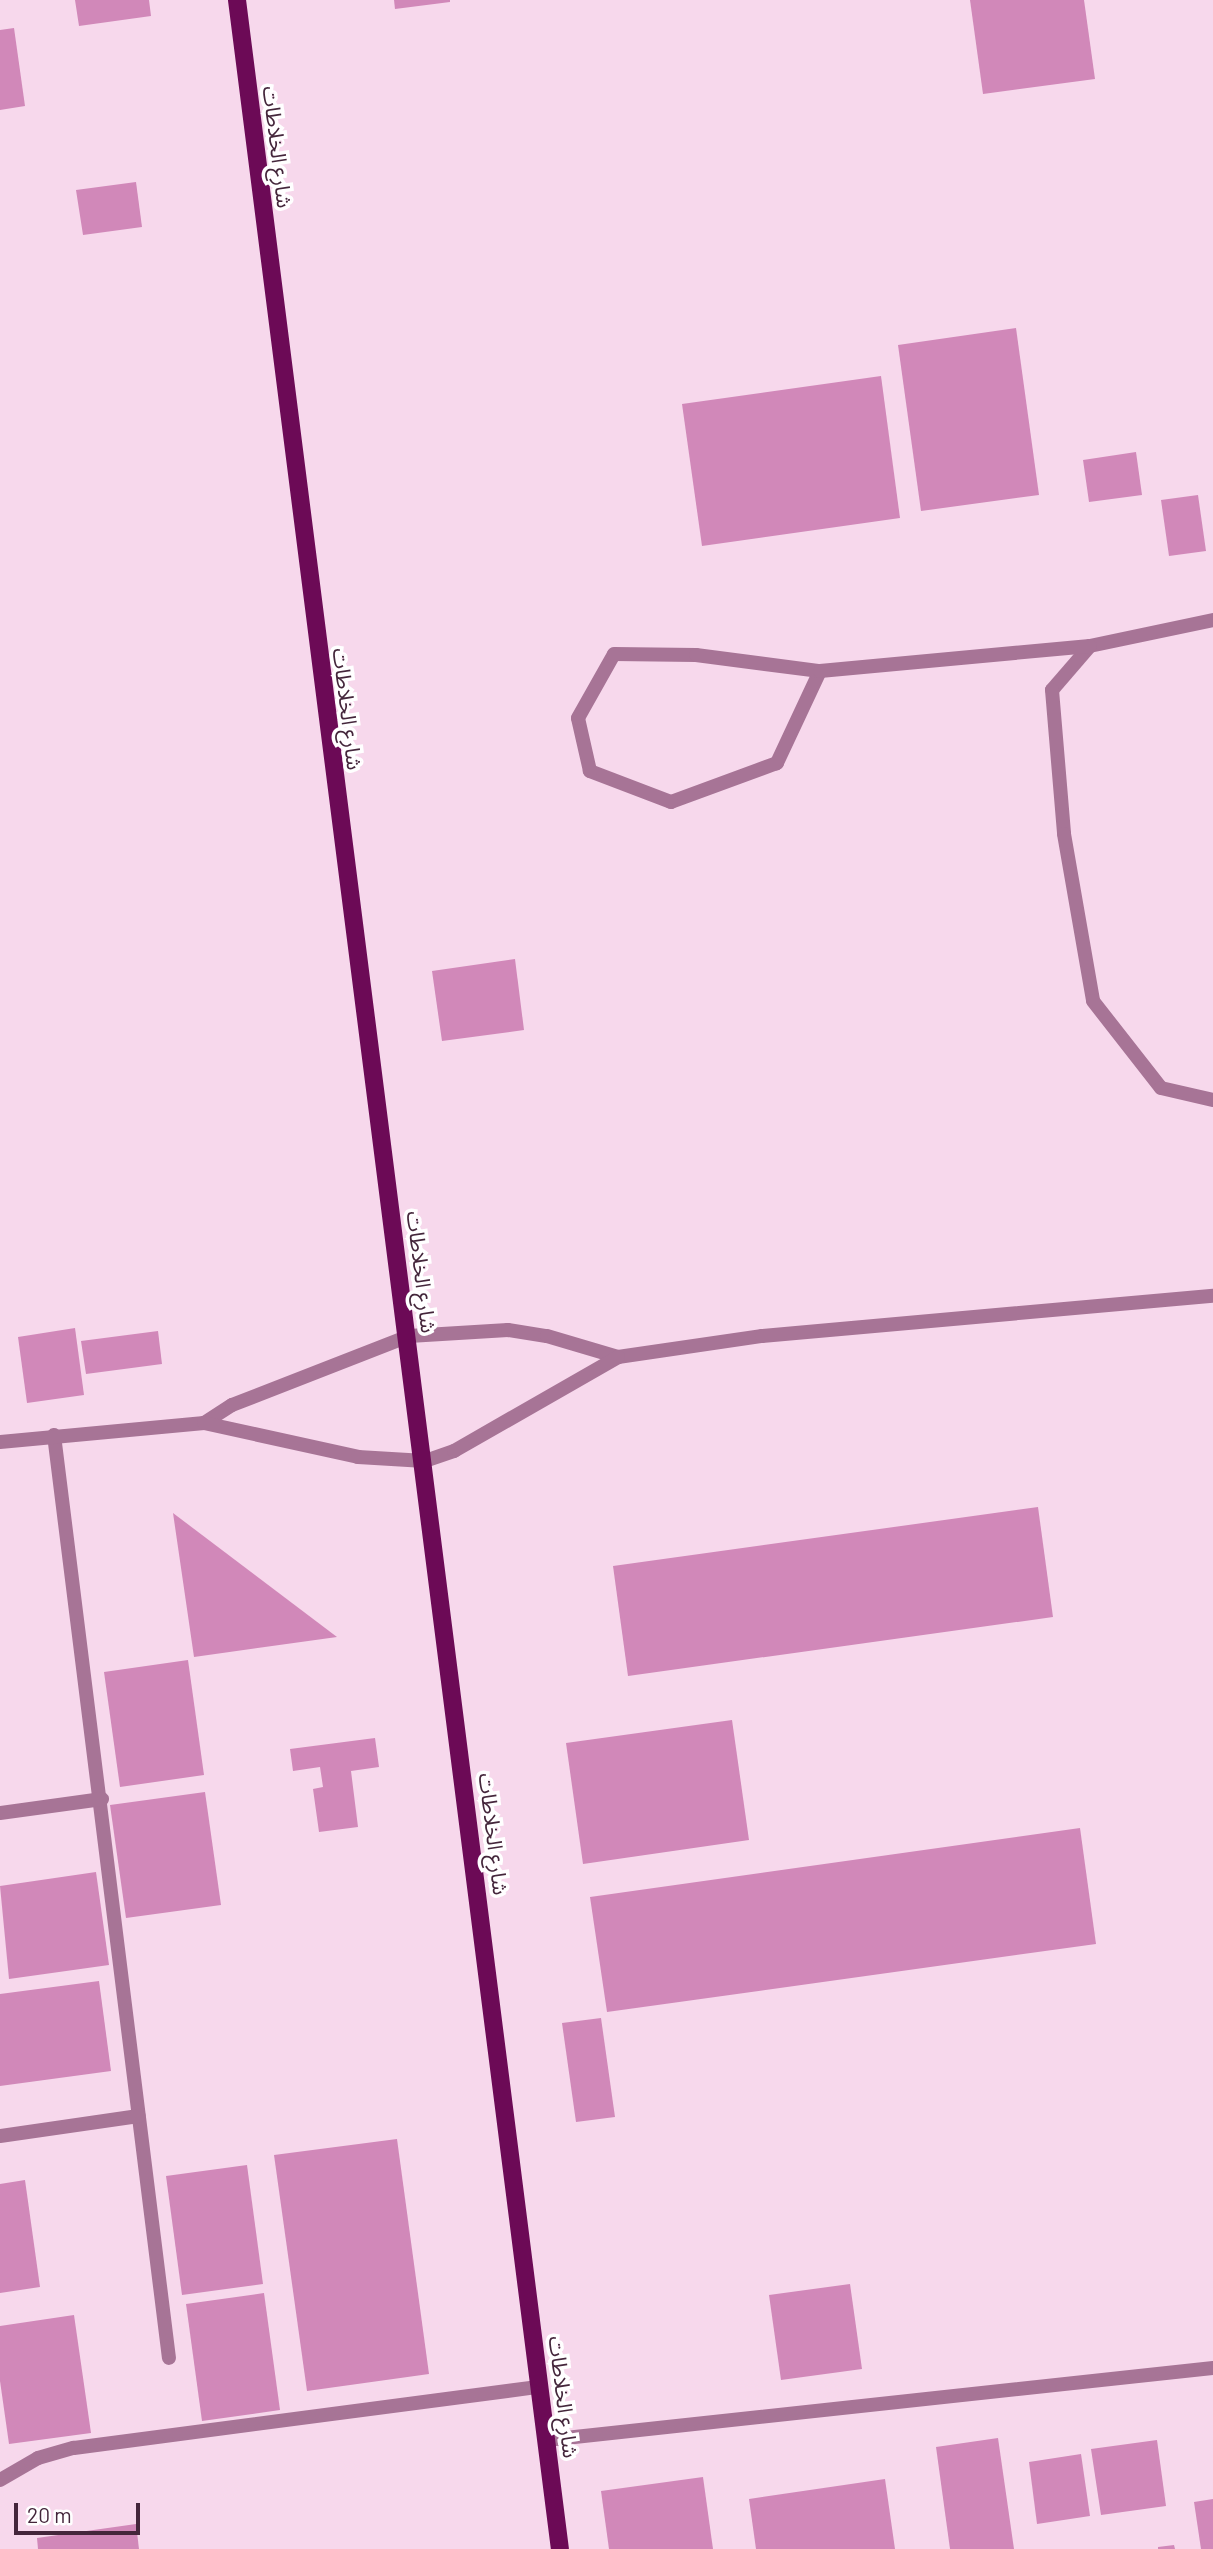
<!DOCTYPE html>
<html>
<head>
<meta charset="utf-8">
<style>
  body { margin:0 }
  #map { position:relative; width:1213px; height:2549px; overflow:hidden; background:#f7d8ec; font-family:Barlow,"Noto Sans Arabic",sans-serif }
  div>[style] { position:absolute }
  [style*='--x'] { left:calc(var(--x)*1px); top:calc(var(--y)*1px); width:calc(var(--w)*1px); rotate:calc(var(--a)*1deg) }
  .building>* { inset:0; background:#d188b9 }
  .lane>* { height:14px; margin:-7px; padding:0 7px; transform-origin:7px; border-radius:7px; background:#a77496 }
  .street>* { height:14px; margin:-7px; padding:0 7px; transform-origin:7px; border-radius:7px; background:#a77496 }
  .primary>* { height:18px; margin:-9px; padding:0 9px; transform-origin:9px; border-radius:9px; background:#6c0a56 }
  span { translate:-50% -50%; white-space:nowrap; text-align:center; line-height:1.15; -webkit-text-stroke:7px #fff; paint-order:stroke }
  .street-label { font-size:21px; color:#44263b }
  .scale { position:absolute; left:14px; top:2503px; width:126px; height:32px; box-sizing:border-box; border:4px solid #44263b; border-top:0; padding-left:9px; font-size:21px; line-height:24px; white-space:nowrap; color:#44263b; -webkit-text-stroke:5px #fff; paint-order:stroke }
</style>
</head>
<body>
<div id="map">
  <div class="building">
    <div style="clip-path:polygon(75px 0,149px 0,151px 16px,79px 26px)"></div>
    <div style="clip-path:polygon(394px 0,450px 0,450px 2px,395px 9px)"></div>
    <div style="clip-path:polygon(970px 0,1084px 0,1095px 79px,983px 94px)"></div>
    <div style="clip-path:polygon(14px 28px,25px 106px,0 110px,0 30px)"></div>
    <div style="clip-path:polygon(136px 182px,142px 227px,83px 235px,76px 190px)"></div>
    <div style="clip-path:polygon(1016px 328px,1039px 495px,921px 511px,898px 345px)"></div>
    <div style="clip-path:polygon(881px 376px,900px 518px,702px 546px,682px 404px)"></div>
    <div style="clip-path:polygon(1136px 452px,1142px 495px,1089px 502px,1083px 460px)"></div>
    <div style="clip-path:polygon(1198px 495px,1206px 551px,1169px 556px,1161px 500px)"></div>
    <div style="clip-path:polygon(515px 959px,524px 1030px,442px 1041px,432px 971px)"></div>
    <div style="clip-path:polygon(75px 1328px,84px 1395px,27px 1403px,18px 1337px)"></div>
    <div style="clip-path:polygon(158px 1331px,162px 1364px,86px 1374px,81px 1341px)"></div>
    <div style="clip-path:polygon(1038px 1507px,1053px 1617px,628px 1676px,613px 1566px)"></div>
    <div style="clip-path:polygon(173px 1513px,337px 1637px,194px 1657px)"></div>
    <div style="clip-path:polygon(188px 1660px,204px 1775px,120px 1787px,104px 1672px)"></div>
    <div style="clip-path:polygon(732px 1720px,749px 1840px,583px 1864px,566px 1743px)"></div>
    <div style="clip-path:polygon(375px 1738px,379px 1767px,351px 1771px,358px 1827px,319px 1832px,313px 1789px,323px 1787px,320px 1767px,293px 1771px,290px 1749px)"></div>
    <div style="clip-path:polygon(205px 1792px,221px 1905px,126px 1918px,110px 1805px)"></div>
    <div style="clip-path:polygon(1080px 1828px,1096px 1944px,607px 2012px,590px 1897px)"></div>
    <div style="clip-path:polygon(96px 1872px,109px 1965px,9px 1979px,0 1886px)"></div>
    <div style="clip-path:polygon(99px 1981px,111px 2071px,0 2086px,0 1994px)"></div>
    <div style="clip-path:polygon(601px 2018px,615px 2117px,576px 2122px,562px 2023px)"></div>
    <div style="clip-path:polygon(397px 2139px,429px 2374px,307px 2391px,274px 2155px)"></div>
    <div style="clip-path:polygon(247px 2165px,263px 2284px,182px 2295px,166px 2176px)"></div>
    <div style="clip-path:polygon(25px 2180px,40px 2287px,0 2293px,0 2184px)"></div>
    <div style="clip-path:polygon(850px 2284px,862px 2369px,781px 2380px,769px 2295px)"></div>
    <div style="clip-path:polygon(264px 2293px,280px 2410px,202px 2421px,186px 2304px)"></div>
    <div style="clip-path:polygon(74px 2315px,91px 2433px,9px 2444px,0 2381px,0 2326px)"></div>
    <div style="clip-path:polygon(998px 2438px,1014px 2549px,950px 2549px,936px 2447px)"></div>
    <div style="clip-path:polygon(1157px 2440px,1166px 2506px,1101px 2515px,1091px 2449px)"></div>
    <div style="clip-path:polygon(1081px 2454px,1090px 2516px,1037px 2524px,1029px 2462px)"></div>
    <div style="clip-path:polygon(703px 2477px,713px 2549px,609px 2549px,601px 2491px)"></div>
    <div style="clip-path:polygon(885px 2479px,895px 2549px,756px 2549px,749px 2499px)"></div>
    <div style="clip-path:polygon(1213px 2499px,1213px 2549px,1201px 2549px,1194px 2502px)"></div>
    <div style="clip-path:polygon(136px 2524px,139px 2549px,38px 2549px,37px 2538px)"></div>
    <div style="clip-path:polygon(1174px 2545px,1175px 2549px,1158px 2549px,1158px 2547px)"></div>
  </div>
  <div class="lane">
    <div style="--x:1213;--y:620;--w:126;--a:168.1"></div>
    <div style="--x:1090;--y:646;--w:58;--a:130.8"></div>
    <div style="--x:1052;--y:690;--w:144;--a:85.2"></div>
    <div style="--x:1064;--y:834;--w:169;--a:80.1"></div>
    <div style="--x:1093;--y:1001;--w:110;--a:52"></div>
    <div style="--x:1161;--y:1088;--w:53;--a:13"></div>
    <div style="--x:820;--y:671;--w:102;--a:115.1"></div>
    <div style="--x:777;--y:763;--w:113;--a:159.8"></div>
    <div style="--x:671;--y:802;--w:87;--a:-159.1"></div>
    <div style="--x:590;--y:771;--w:54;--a:-102.8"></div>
    <div style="--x:578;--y:718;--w:73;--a:-60.6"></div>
    <div style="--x:614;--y:654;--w:82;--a:0.7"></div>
    <div style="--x:696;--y:655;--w:125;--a:7.4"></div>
    <div style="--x:820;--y:671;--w:271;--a:-5.3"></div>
    <div style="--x:0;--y:2480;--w:44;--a:-30.1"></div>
    <div style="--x:38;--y:2458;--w:37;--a:-16"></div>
    <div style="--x:74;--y:2448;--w:470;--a:-7.5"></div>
  </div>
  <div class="street">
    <div style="--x:204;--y:1423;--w:33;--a:-33"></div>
    <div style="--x:232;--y:1405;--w:190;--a:-21.3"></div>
    <div style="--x:409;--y:1336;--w:99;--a:-3.5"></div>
    <div style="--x:508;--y:1330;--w:39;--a:9"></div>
    <div style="--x:547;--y:1336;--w:74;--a:16.5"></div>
    <div style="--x:618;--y:1357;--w:146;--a:-8.3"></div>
    <div style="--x:762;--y:1336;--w:453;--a:-5.1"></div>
    <div style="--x:54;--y:1435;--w:930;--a:82.9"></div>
    <div style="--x:0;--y:1442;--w:205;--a:-5.3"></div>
    <div style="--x:204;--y:1423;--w:158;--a:12.4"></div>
    <div style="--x:358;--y:1457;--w:67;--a:3.4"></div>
    <div style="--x:425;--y:1461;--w:31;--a:-19"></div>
    <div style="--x:454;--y:1451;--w:189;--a:-29.8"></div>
    <div style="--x:0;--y:1813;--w:103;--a:-7.8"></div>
    <div style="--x:0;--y:2136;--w:140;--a:-8.2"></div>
    <div style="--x:547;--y:2440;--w:670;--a:-6.17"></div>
  </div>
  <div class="primary">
    <div style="--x:237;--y:0;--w:2569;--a:82.78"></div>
  </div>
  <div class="street-label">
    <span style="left:278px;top:147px;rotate:83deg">شارع الخلاطات</span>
    <span style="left:348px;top:709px;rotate:83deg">شارع الخلاطات</span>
    <span style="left:422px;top:1272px;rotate:83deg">شارع الخلاطات</span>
    <span style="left:494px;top:1834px;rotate:83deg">شارع الخلاطات</span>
    <span style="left:564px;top:2397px;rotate:83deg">شارع الخلاطات</span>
  </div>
  <div class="scale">20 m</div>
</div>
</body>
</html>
